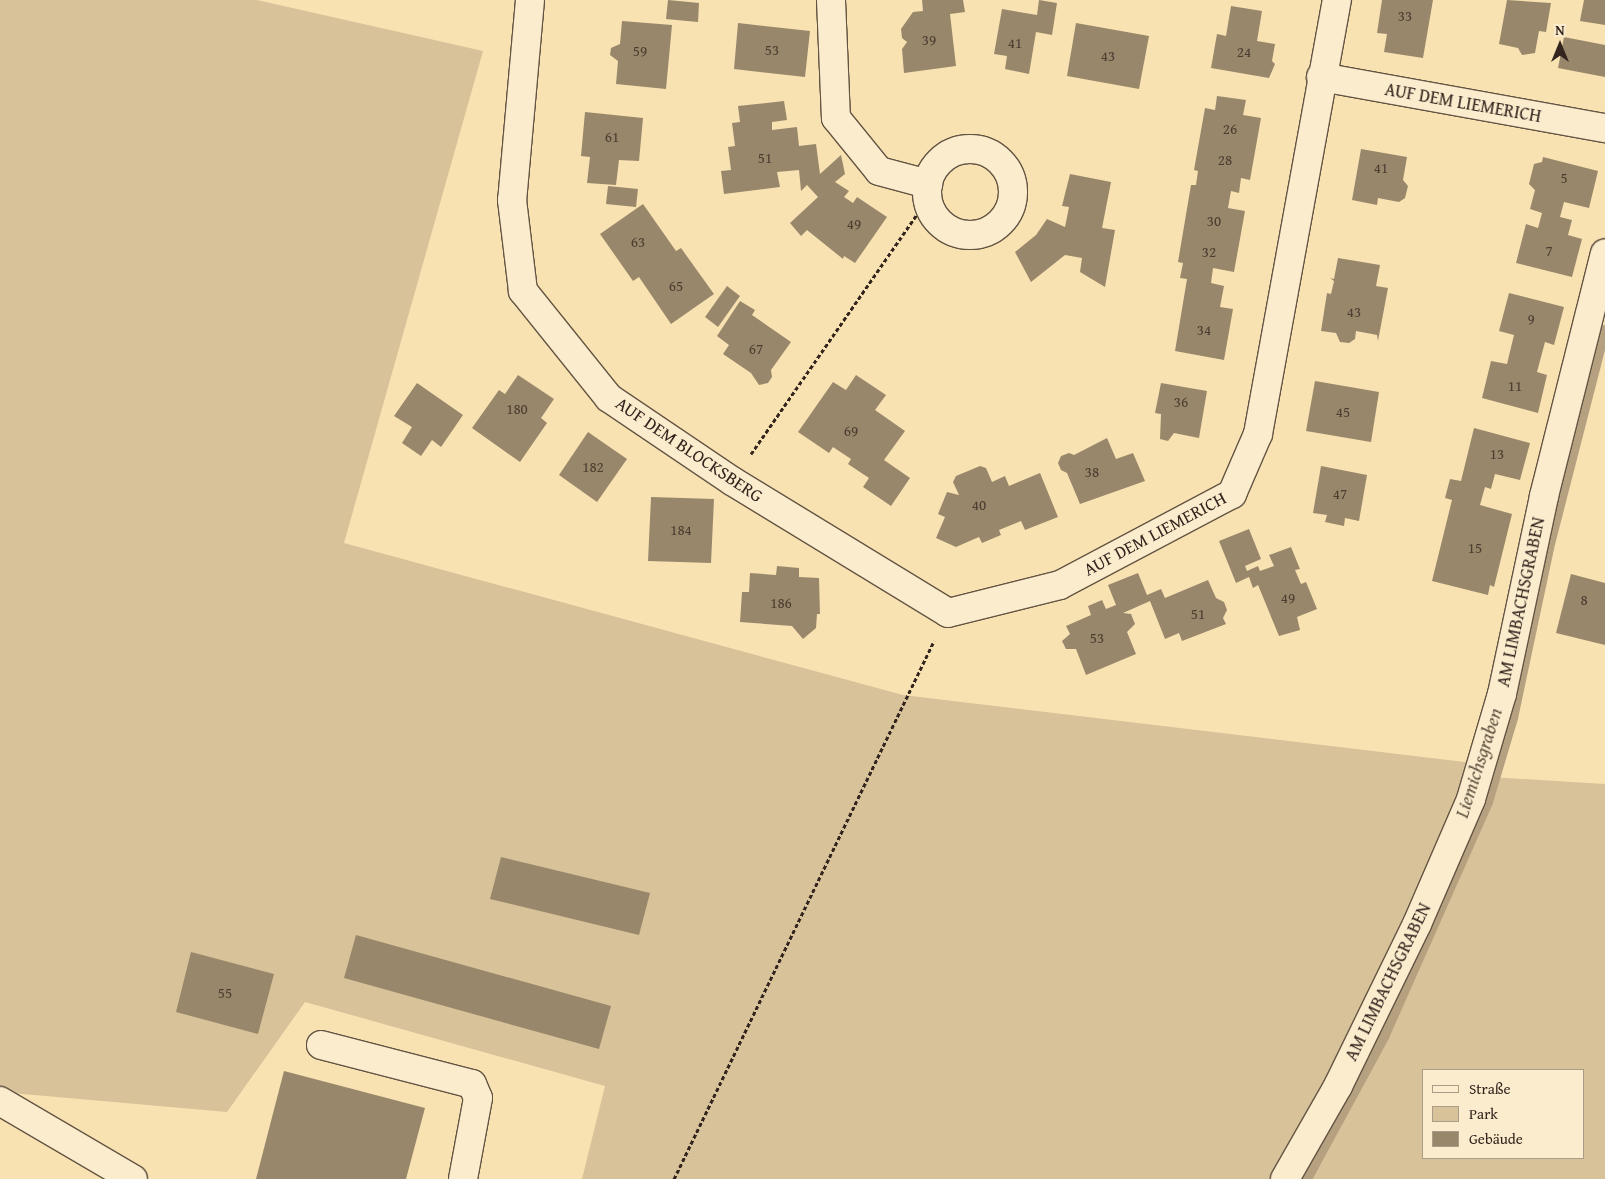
<!DOCTYPE html>
<html>
<head>
<meta charset="utf-8">
<style>
  body { margin:0 }
  #map { position:relative; width:1605px; height:1179px; overflow:hidden; background:#f8e2b2; font-family:"Gentium Book Plus",serif }
  div>[style] { position:absolute }
  [style*='--x'] { left:calc(var(--x)*1px); top:calc(var(--y)*1px); width:calc(var(--w)*1px); rotate:calc(var(--a)*1deg) }
  .green>* { inset:0; background:#d7c299 }
  .stream>* { height:10px; margin:-5px; padding:0 5px; transform-origin:5px; border-radius:5px; background:#b5a180 }
  .building>* { inset:0; background:#99876b }
  .path>* { height:3px; margin-top:-1.5px; transform-origin:0; background:repeating-linear-gradient(90deg,#33241e 0 4px,transparent 0 6.5px) }
  .roads { filter:drop-shadow(1px 0 #645443) drop-shadow(-1px 0 #645443) drop-shadow(0 1px #645443) drop-shadow(0 -1px #645443) }
  .minor>* { height:28px; margin:-14px; padding:0 14px; transform-origin:14px; border-radius:14px; background:#faeccd }
  .minor>.ring { margin:-14px; padding:0; box-sizing:content-box; background:none; border:28px solid #faeccd; border-radius:50% }
  span { translate:-50% -50%; white-space:nowrap; text-align:center; line-height:1.15; -webkit-text-stroke:4px #faeccd; paint-order:stroke }
  .number-label { font-size:15px; color:#4c3d31 }
  .number-label span { -webkit-text-stroke-width:0 }
  .street-label { font-size:18px; color:#33241e }
  .water-label { font-size:19px; color:#605040; font-style:italic }
  .legend { position:absolute; left:1422px; top:1069px; width:162px; height:90px; box-sizing:border-box; background:#faeccd; border:1px solid #aa9c87; margin:0; padding:6px 9px; list-style:none; font-size:15px; color:#33241e }
  .legend li { display:flex; align-items:center; gap:10px; height:25px }
  .legend b { width:25px; border:1px solid #aa9c87 }
  .north { position:absolute; left:1535px; top:20px; width:50px; height:50px; -webkit-text-stroke:4px #faeccd; paint-order:stroke; rotate:0deg; font-size:14px; font-weight:700; line-height:20px; text-align:center; color:#33241e }
  .north::after { content:''; display:block; margin:auto; width:18px; height:22px; background:#33241e; clip-path:polygon(50% 0,100% 100%,50% 72%,0 100%) }
</style>
</head>
<body>
<div id="map">
  <div class="green">
    <div style="clip-path:polygon(evenodd,0 0,257px 0,483px 51px,344px 543px,903px 695px,1473px 763px,1489px 777px,1605px 784px,1605px 1179px,582px 1179px,605px 1086px,305px 1002px,227px 1112px,0 1092px,0 0,1424px 1070px,1584px 1070px,1584px 1158px,1424px 1158px,1424px 1070px)"></div>
  </div>
  <div class="stream">
    <div style="--x:1307;--y:1179;--w:162;--a:-61.5"></div>
    <div style="--x:1384;--y:1037;--w:257;--a:-66.1"></div>
    <div style="--x:1488;--y:802;--w:88;--a:-73.4"></div>
    <div style="--x:1513;--y:718;--w:174;--a:-78"></div>
    <div style="--x:1549;--y:548;--w:225;--a:-75.6"></div>
  </div>
  <div class="building">
    <div style="clip-path:polygon(668px 0,699px 3px,698px 22px,666px 19px)"></div>
    <div style="clip-path:polygon(922px 0,963px 0,965px 12px,950px 14px,956px 66px,904px 73px,902px 49px,907px 42px,902px 38px,901px 29px,913px 12px,923px 11px)"></div>
    <div style="clip-path:polygon(1039px 0,1057px 3px,1052px 35px,1036px 32px,1029px 74px,1005px 69px,1007px 56px,994px 54px,1002px 9px,1037px 15px)"></div>
    <div style="clip-path:polygon(1382px 0,1433px 0,1423px 58px,1384px 52px,1387px 34px,1377px 33px)"></div>
    <div style="clip-path:polygon(1507px 0,1551px 3px,1546px 32px,1539px 31px,1535px 53px,1522px 55px,1518px 48px,1499px 44px)"></div>
    <div style="clip-path:polygon(1584px 0,1605px 0,1605px 25px,1580px 21px)"></div>
    <div style="clip-path:polygon(1231px 6px,1262px 11px,1257px 41px,1275px 44px,1272px 61px,1275px 64px,1269px 78px,1211px 68px,1217px 34px,1226px 36px)"></div>
    <div style="clip-path:polygon(622px 21px,672px 25px,666px 89px,616px 84px,618px 61px,610px 55px,611px 48px,620px 44px)"></div>
    <div style="clip-path:polygon(738px 23px,810px 31px,805px 77px,734px 69px)"></div>
    <div style="clip-path:polygon(1076px 23px,1149px 36px,1139px 89px,1067px 76px)"></div>
    <div style="clip-path:polygon(1564px 37px,1605px 45px,1605px 77px,1558px 68px)"></div>
    <div style="clip-path:polygon(1217px 96px,1246px 100px,1243px 115px,1261px 118px,1250px 180px,1241px 178px,1239px 193px,1231px 191px,1228px 208px,1245px 211px,1234px 272px,1213px 268px,1211px 283px,1224px 286px,1220px 307px,1233px 309px,1224px 360px,1175px 351px,1187px 279px,1180px 278px,1183px 263px,1178px 262px,1191px 185px,1196px 185px,1198px 171px,1194px 170px,1205px 108px,1215px 110px)"></div>
    <div style="clip-path:polygon(784px 101px,787px 120px,772px 122px,772px 130px,797px 127px,799px 146px,816px 144px,820px 174px,841px 155px,845px 174px,835px 182px,849px 191px,844px 197px,853px 203px,857px 197px,887px 217px,855px 263px,844px 256px,843px 259px,807px 230px,801px 236px,790px 223px,818px 197px,807px 185px,801px 191px,799px 170px,777px 172px,780px 187px,724px 194px,721px 171px,731px 170px,728px 147px,735px 146px,732px 123px,740px 122px,738px 106px)"></div>
    <div style="clip-path:polygon(585px 112px,643px 118px,639px 161px,619px 160px,616px 185px,587px 183px,590px 157px,581px 156px)"></div>
    <div style="clip-path:polygon(1361px 149px,1407px 157px,1403px 180px,1408px 186px,1405px 198px,1399px 202px,1378px 198px,1377px 205px,1352px 200px)"></div>
    <div style="clip-path:polygon(1543px 157px,1598px 171px,1589px 208px,1564px 202px,1560px 217px,1572px 220px,1568px 235px,1582px 239px,1572px 277px,1516px 263px,1526px 224px,1538px 228px,1542px 213px,1530px 209px,1535px 190px,1529px 184px,1534px 164px,1542px 162px)"></div>
    <div style="clip-path:polygon(1070px 174px,1111px 182px,1102px 228px,1115px 230px,1105px 287px,1080px 272px,1082px 258px,1065px 255px,1031px 282px,1015px 252px,1036px 235px,1047px 219px,1065px 227px,1069px 207px,1062px 206px)"></div>
    <div style="clip-path:polygon(608px 186px,638px 189px,636px 207px,606px 204px)"></div>
    <div style="clip-path:polygon(643px 204px,676px 251px,681px 248px,714px 294px,671px 324px,639px 277px,633px 281px,600px 234px)"></div>
    <div style="clip-path:polygon(1338px 258px,1380px 265px,1376px 286px,1388px 288px,1378px 341px,1377px 335px,1356px 331px,1355px 339px,1349px 343px,1340px 342px,1336px 333px,1321px 331px,1327px 293px,1331px 294px,1334px 281px,1330px 278px,1334px 279px)"></div>
    <div style="clip-path:polygon(727px 286px,740px 296px,718px 327px,705px 317px)"></div>
    <div style="clip-path:polygon(1509px 293px,1564px 307px,1554px 345px,1545px 342px,1537px 372px,1547px 375px,1538px 413px,1482px 398px,1491px 361px,1507px 364px,1514px 335px,1499px 331px)"></div>
    <div style="clip-path:polygon(740px 301px,755px 310px,752px 315px,791px 342px,771px 370px,772px 377px,768px 383px,759px 385px,751px 373px,723px 354px,729px 345px,717px 336px)"></div>
    <div style="clip-path:polygon(518px 375px,554px 399px,541px 418px,547px 423px,520px 462px,472px 428px,499px 390px,505px 394px)"></div>
    <div style="clip-path:polygon(856px 375px,886px 395px,875px 410px,905px 431px,884px 460px,910px 478px,891px 506px,863px 487px,869px 478px,848px 464px,851px 459px,833px 447px,829px 453px,798px 432px,833px 382px,846px 390px)"></div>
    <div style="clip-path:polygon(1315px 381px,1379px 392px,1371px 442px,1306px 431px)"></div>
    <div style="clip-path:polygon(417px 383px,463px 415px,441px 447px,432px 440px,421px 456px,402px 443px,412px 427px,394px 416px)"></div>
    <div style="clip-path:polygon(1161px 383px,1207px 391px,1199px 438px,1174px 433px,1168px 441px,1160px 439px,1161px 414px,1155px 413px)"></div>
    <div style="clip-path:polygon(1474px 428px,1530px 443px,1520px 480px,1495px 474px,1491px 489px,1485px 487px,1480px 505px,1512px 514px,1494px 587px,1490px 585px,1488px 595px,1432px 581px,1452px 500px,1445px 498px,1450px 479px,1461px 481px)"></div>
    <div style="clip-path:polygon(588px 432px,627px 459px,597px 502px,559px 475px)"></div>
    <div style="clip-path:polygon(1107px 438px,1116px 459px,1133px 453px,1145px 481px,1080px 504px,1067px 473px,1061px 470px,1058px 463px,1061px 456px,1069px 453px,1074px 455px)"></div>
    <div style="clip-path:polygon(980px 466px,986px 468px,992px 482px,1005px 476px,1009px 486px,1040px 473px,1058px 517px,1025px 530px,1021px 521px,999px 530px,1001px 535px,982px 543px,979px 537px,956px 547px,936px 538px,945px 517px,938px 514px,947px 492px,959px 495px,953px 482px,956px 476px)"></div>
    <div style="clip-path:polygon(1321px 466px,1367px 475px,1359px 521px,1345px 518px,1344px 526px,1325px 522px,1327px 515px,1313px 513px)"></div>
    <div style="clip-path:polygon(651px 497px,714px 499px,711px 563px,648px 561px)"></div>
    <div style="clip-path:polygon(1249px 529px,1261px 559px,1245px 566px,1247px 571px,1258px 566px,1260px 571px,1274px 566px,1269px 555px,1291px 547px,1300px 569px,1295px 570px,1301px 584px,1306px 582px,1317px 609px,1297px 617px,1300px 630px,1279px 636px,1258px 585px,1253px 588px,1249px 577px,1236px 583px,1219px 541px)"></div>
    <div style="clip-path:polygon(777px 566px,799px 568px,799px 577px,819px 578px,820px 614px,817px 614px,816px 628px,803px 639px,792px 626px,740px 622px,742px 592px,749px 592px,750px 573px,776px 575px)"></div>
    <div style="clip-path:polygon(1138px 573px,1147px 595px,1161px 589px,1165px 598px,1208px 580px,1216px 598px,1224px 602px,1227px 610px,1223px 618px,1226px 624px,1182px 641px,1179px 633px,1165px 639px,1150px 601px,1123px 613px,1131px 614px,1135px 624px,1127px 632px,1136px 654px,1086px 675px,1076px 649px,1066px 649px,1062px 641px,1070px 634px,1066px 626px,1091px 615px,1088px 606px,1102px 600px,1106px 609px,1116px 605px,1108px 585px)"></div>
    <div style="clip-path:polygon(1571px 574px,1605px 583px,1605px 645px,1556px 633px)"></div>
    <div style="clip-path:polygon(501px 857px,650px 893px,639px 935px,490px 899px)"></div>
    <div style="clip-path:polygon(356px 935px,611px 1006px,599px 1049px,344px 978px)"></div>
    <div style="clip-path:polygon(191px 952px,274px 974px,258px 1034px,176px 1012px)"></div>
    <div style="clip-path:polygon(284px 1071px,425px 1108px,406px 1179px,256px 1179px)"></div>
  </div>
  <div class="path">
    <div style="--x:751;--y:454;--w:293;--a:-55.3"></div>
    <div style="--x:674;--y:1179;--w:598;--a:-64.21"></div>
  </div>
  <div class="roads">
    <div class="minor">
      <div style="--x:530;--y:0;--w:201;--a:95.1"></div>
      <div style="--x:512;--y:200;--w:92;--a:83.1"></div>
      <div style="--x:523;--y:291;--w:137;--a:51.2"></div>
      <div style="--x:609;--y:398;--w:148;--a:34"></div>
      <div style="--x:732;--y:481;--w:253;--a:31.4"></div>
      <div style="--x:948;--y:613;--w:115;--a:-14"></div>
      <div style="--x:1060;--y:585;--w:195;--a:-27.9"></div>
      <div style="--x:1232;--y:494;--w:65;--a:-66.6"></div>
      <div style="--x:1258;--y:434;--w:441;--a:-79.7"></div>
      <div style="--x:831;--y:0;--w:118;--a:87.6"></div>
      <div style="--x:836;--y:118;--w:68;--a:50.9"></div>
      <div style="--x:879;--y:171;--w:51;--a:14.9"></div>
      <div style="--x:1321;--y:77;--w:289;--a:10.2"></div>
      <div class="ring" style="left:927px;top:149px;width:58px;height:58px"></div>
      <div style="--x:321;--y:1045;--w:156;--a:14.5"></div>
      <div style="--x:472;--y:1084;--w:15;--a:67"></div>
      <div style="--x:478;--y:1098;--w:82;--a:100.5"></div>
      <div style="--x:0;--y:1101;--w:154;--a:30.4"></div>
      <div style="--x:1285;--y:1179;--w:107;--a:-60.3"></div>
      <div style="--x:1338;--y:1086;--w:180;--a:-64"></div>
      <div style="--x:1417;--y:924;--w:136;--a:-66.6"></div>
      <div style="--x:1471;--y:799;--w:109;--a:-73.6"></div>
      <div style="--x:1502;--y:694;--w:202;--a:-78"></div>
      <div style="--x:1544;--y:496;--w:250;--a:-75.9"></div>
    </div>
  </div>
  <div class="number-label">
    <span style="left:1405px;top:16px">33</span>
    <span style="left:929px;top:40px">39</span>
    <span style="left:1015px;top:43px">41</span>
    <span style="left:772px;top:50px">53</span>
    <span style="left:640px;top:51px">59</span>
    <span style="left:1244px;top:52px">24</span>
    <span style="left:1108px;top:56px">43</span>
    <span style="left:1230px;top:129px">26</span>
    <span style="left:612px;top:137px">61</span>
    <span style="left:765px;top:158px">51</span>
    <span style="left:1225px;top:160px">28</span>
    <span style="left:1381px;top:168px">41</span>
    <span style="left:1564px;top:178px">5</span>
    <span style="left:1214px;top:221px">30</span>
    <span style="left:854px;top:224px">49</span>
    <span style="left:638px;top:242px">63</span>
    <span style="left:1549px;top:251px">7</span>
    <span style="left:1209px;top:252px">32</span>
    <span style="left:676px;top:286px">65</span>
    <span style="left:1354px;top:312px">43</span>
    <span style="left:1531px;top:319px">9</span>
    <span style="left:1204px;top:330px">34</span>
    <span style="left:756px;top:349px">67</span>
    <span style="left:1515px;top:386px">11</span>
    <span style="left:1181px;top:402px">36</span>
    <span style="left:517px;top:409px">180</span>
    <span style="left:1343px;top:412px">45</span>
    <span style="left:851px;top:431px">69</span>
    <span style="left:1497px;top:454px">13</span>
    <span style="left:593px;top:467px">182</span>
    <span style="left:1092px;top:472px">38</span>
    <span style="left:1340px;top:494px">47</span>
    <span style="left:979px;top:505px">40</span>
    <span style="left:681px;top:530px">184</span>
    <span style="left:1475px;top:548px">15</span>
    <span style="left:1288px;top:598px">49</span>
    <span style="left:1584px;top:600px">8</span>
    <span style="left:781px;top:603px">186</span>
    <span style="left:1198px;top:614px">51</span>
    <span style="left:1097px;top:638px">53</span>
    <span style="left:225px;top:993px">55</span>
  </div>
  <div class="street-label">
    <span style="left:1463px;top:103px;rotate:10deg">AUF DEM LIEMERICH</span>
    <span style="left:689px;top:450px;rotate:34deg">AUF DEM BLOCKSBERG</span>
    <span style="left:1155px;top:534px;rotate:-28deg">AUF DEM LIEMERICH</span>
    <span style="left:1521px;top:602px;rotate:-78deg">AM LIMBACHSGRABEN</span>
    <span style="left:1388px;top:982px;rotate:-64deg">AM LIMBACHSGRABEN</span>
  </div>
  <div class="water-label">
    <span style="left:1479px;top:763px;rotate:-72deg">Liemichsgraben</span>
  </div>
  <ul class="legend">
  <li><b style="height:6px;background:#faeccd"></b>Straße</li>
  <li><b style="height:14px;background:#d7c299"></b>Park</li>
  <li><b style="height:14px;background:#99876b"></b>Gebäude</li>
  </ul>
  <div class="north">N</div>
</div>
</body>
</html>
